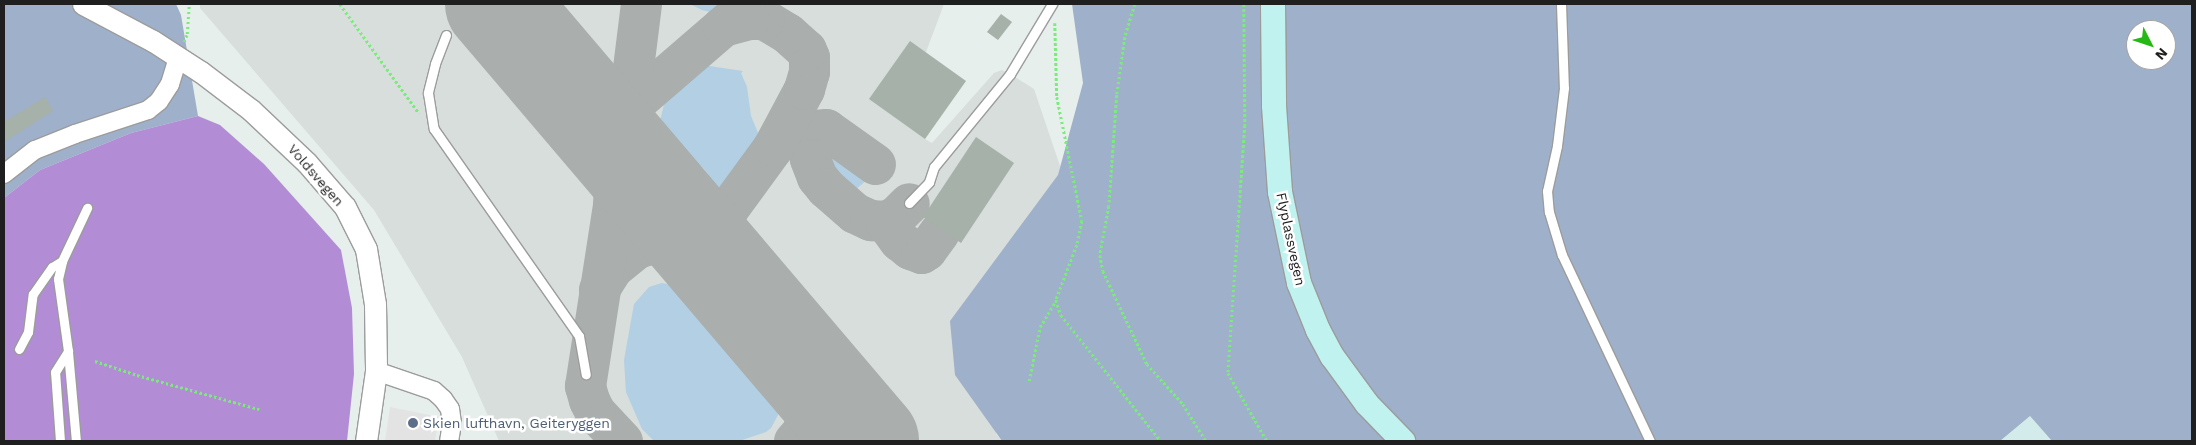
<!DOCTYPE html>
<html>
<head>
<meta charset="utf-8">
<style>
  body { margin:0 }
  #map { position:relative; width:2196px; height:445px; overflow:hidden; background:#e6efeb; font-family:"Work Sans",sans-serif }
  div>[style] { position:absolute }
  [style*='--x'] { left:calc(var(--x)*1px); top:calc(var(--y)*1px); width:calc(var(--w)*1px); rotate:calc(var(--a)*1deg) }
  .airport>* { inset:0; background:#d7dedb }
  .farmland>* { inset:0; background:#d4ebeb }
  .grass>* { inset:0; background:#b2cfe3 }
  .forest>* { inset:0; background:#9fb0ca }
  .pitch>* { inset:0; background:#b28dd5 }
  .parking>* { inset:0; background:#e3e3e3 }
  .taxiway>* { height:41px; margin:-20.5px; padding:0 20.5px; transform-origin:20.5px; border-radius:20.5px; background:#aaaeac }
  .runway>* { height:102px; margin:-51px; padding:0 51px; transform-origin:51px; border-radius:51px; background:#aaaeac }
  .building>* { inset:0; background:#a5b1a9 }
  .path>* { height:2.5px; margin-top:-1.25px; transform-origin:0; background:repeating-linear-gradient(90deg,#7beb7b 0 2.5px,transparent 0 5px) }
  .roads { filter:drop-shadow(1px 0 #9c9c9c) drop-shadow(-1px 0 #9c9c9c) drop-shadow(0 1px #9c9c9c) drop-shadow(0 -1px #9c9c9c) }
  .service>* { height:9px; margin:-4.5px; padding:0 4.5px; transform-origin:4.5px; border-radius:4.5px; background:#fff }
  .minor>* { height:18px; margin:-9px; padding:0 9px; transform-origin:9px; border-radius:9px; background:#fff }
  .tertiary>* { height:21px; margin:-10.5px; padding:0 10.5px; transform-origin:10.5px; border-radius:10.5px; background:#fff }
  .secondary>* { height:24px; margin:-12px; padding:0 12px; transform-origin:12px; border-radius:12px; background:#c0f3f0 }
  .dots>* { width:14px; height:14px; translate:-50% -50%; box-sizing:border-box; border:2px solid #fff; border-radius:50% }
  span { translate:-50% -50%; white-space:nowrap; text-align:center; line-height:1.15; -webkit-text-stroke:5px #fff; paint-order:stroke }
  .street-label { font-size:14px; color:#1f1f1f }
  .service-label { font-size:14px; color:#4e5e75 }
  .left { translate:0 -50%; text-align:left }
  .frame { position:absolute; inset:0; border:5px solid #1f1f1f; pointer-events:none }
  .north { position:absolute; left:2126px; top:20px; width:50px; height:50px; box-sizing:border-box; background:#fff; border:1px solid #a5a5a5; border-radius:50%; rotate:131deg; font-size:14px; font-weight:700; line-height:20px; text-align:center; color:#1f1f1f }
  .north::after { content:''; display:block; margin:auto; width:18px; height:22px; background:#26b915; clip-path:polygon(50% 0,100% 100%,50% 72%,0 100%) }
</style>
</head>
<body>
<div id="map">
  <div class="airport">
    <div style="clip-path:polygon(200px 4px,944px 4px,926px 52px,925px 139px,932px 143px,994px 73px,1002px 70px,1010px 74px,1034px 89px,1079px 222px,996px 434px,1002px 441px,499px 441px,462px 357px,374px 210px,200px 8px)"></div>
  </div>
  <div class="farmland">
    <div style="clip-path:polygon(2030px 416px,2052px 441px,2000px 441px)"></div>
  </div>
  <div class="grass">
    <div style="clip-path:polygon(690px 4px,736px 4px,727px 11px,714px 13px,702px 10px)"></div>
    <div style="clip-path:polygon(696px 64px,743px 71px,741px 73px,747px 87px,751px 116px,761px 140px,732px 184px,715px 193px,717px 187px,704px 169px,655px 127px,661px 117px,665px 100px,671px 86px)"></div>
    <div style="clip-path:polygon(830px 153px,857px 172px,868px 179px,854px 191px,847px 188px,824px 169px)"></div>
    <div style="clip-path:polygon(662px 283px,682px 287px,697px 296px,773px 387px,779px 407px,778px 415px,771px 428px,766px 432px,739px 441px,654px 441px,642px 429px,626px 392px,624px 360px,634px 304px,649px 287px)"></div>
  </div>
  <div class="forest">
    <div style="clip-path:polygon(4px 4px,176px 4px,181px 15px,198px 116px,131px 133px,40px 170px,4px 198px)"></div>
    <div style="clip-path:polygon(evenodd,1072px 4px,2192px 4px,2192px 441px,2052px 441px,2030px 416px,2000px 441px,1002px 441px,955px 375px,950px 321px,1058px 175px,1083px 83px,1072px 4px,2136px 30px,2166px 30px,2166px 60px,2136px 60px,2136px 30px)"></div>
  </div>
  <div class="pitch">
    <div style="clip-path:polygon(198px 116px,220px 125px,264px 164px,341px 250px,352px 308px,354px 374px,347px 441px,4px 441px,4px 198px,40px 170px,131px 133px)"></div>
  </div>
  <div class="parking">
    <div style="clip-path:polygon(390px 407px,439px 417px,435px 441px,385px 441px)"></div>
  </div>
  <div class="taxiway">
    <div style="--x:582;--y:106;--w:24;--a:22"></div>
    <div style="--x:604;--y:115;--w:25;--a:-16"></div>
    <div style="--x:628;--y:108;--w:153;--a:-40.8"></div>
    <div style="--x:875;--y:164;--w:60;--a:-144.5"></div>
    <div style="--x:826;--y:129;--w:11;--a:175"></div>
    <div style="--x:815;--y:130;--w:29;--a:100"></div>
    <div style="--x:810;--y:159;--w:19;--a:69"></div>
    <div style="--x:817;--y:177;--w:14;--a:51"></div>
    <div style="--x:826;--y:188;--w:38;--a:41"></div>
    <div style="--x:855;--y:213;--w:17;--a:25"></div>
    <div style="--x:870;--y:220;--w:15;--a:4"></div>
    <div style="--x:885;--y:221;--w:12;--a:-24"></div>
    <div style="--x:896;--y:216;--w:18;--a:-45"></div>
    <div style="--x:885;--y:221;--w:24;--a:54"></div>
    <div style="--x:899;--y:240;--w:14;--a:39"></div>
    <div style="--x:910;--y:249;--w:12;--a:20"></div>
    <div style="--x:921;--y:253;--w:6;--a:-31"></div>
    <div style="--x:926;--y:250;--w:22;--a:-54"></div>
    <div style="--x:599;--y:289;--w:25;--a:-58"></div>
    <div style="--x:612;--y:268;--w:32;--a:-39"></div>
    <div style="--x:637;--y:248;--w:30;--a:-17"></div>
    <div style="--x:666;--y:239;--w:33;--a:5"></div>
    <div style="--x:699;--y:242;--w:43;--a:-48.8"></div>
    <div style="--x:727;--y:210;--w:78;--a:-53.9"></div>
    <div style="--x:773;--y:147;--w:66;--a:-61.9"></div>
    <div style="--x:804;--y:89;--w:18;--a:-74"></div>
    <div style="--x:809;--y:72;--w:15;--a:-90"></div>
    <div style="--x:809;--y:57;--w:8;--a:-113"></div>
    <div style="--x:806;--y:50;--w:25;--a:-138"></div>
    <div style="--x:787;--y:33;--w:27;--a:-149"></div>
    <div style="--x:764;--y:19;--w:15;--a:180"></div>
    <div style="--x:749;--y:19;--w:27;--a:165"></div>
    <div style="--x:793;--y:353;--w:33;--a:67"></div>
    <div style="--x:806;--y:383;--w:26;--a:83"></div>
    <div style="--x:809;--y:409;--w:24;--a:107"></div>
    <div style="--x:802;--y:432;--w:12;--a:132"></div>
    <div style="--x:622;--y:441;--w:40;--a:-133"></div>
    <div style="--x:595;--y:412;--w:13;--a:-117"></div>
    <div style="--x:589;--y:400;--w:15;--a:-106"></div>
    <div style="--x:585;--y:386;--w:183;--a:-81.2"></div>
    <div style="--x:613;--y:205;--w:79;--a:-87.1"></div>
    <div style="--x:617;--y:126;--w:21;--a:-59"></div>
    <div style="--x:628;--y:108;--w:105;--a:-82.9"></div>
    <div style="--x:816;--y:441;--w:19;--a:0"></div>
  </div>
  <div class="runway">
    <div style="--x:496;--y:4;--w:574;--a:49.59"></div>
  </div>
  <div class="building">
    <div style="clip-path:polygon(1001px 14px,1012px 22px,998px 40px,987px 32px)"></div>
    <div style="clip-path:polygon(910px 41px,966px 81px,925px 139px,869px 99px)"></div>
    <div style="clip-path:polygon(45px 97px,53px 111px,4px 142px,4px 122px)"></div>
    <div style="clip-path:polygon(976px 137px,1014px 163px,961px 243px,923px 217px)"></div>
  </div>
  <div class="path">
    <div style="--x:340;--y:4;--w:135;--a:54.1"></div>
    <div style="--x:1135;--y:4;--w:34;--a:107"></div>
    <div style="--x:1125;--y:37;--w:59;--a:97.9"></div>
    <div style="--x:1117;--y:95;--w:111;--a:94.1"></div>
    <div style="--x:1109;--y:206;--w:50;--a:100.4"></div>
    <div style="--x:1100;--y:255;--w:16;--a:79"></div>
    <div style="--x:1103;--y:271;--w:103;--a:64.7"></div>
    <div style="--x:1147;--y:364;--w:54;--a:48"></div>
    <div style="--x:1183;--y:404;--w:44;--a:58.1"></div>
    <div style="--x:1244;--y:4;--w:121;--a:89.5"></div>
    <div style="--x:1245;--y:125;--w:249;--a:93.9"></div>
    <div style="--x:1228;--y:373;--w:78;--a:60.2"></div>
    <div style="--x:1055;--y:23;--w:74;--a:88.5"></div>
    <div style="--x:1057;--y:97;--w:126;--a:78.6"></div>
    <div style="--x:1082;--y:221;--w:25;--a:102"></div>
    <div style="--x:1077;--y:245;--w:59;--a:110.9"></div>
    <div style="--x:1056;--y:300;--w:16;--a:72"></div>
    <div style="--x:1061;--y:315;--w:161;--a:51.6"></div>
    <div style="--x:184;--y:42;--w:9;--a:-69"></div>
    <div style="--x:187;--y:34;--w:30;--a:-86"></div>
    <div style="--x:95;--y:361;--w:44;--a:18.4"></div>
    <div style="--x:137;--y:375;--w:127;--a:15.6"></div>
    <div style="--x:1029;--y:381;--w:55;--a:-78.5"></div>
    <div style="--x:1040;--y:327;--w:31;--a:-59"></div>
  </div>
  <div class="roads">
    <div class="service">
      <div style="--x:1561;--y:4;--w:84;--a:88"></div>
      <div style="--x:1564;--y:88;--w:58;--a:96.9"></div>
      <div style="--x:1557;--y:146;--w:46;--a:102.5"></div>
      <div style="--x:1547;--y:191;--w:21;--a:85"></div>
      <div style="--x:1549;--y:212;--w:45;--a:73.2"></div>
      <div style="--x:1562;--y:255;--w:206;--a:64.7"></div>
      <div style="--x:446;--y:35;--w:31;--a:111"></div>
      <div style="--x:435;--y:64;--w:30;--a:104"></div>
      <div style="--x:428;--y:93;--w:36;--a:81"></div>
      <div style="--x:434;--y:129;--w:253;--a:55"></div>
      <div style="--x:579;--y:336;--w:39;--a:80"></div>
      <div style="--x:909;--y:203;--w:29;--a:-46"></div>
      <div style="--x:929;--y:182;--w:16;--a:-72"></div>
      <div style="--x:934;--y:167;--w:120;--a:-50.7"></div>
      <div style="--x:1010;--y:74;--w:82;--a:-59"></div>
      <div style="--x:19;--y:349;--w:19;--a:-62"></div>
      <div style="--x:28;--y:332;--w:38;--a:-83"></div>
      <div style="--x:33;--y:294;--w:33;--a:-55"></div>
      <div style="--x:52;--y:267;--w:12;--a:-31"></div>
      <div style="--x:68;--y:352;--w:89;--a:84.9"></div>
      <div style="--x:60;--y:441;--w:69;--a:-94.1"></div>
      <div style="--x:55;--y:372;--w:25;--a:-58"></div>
      <div style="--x:68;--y:351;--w:73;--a:-97.9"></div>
      <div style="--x:58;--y:279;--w:18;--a:-77"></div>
      <div style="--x:62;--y:261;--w:59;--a:-64.7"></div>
    </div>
    <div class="minor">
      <div style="--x:4;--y:174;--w:39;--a:-38"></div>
      <div style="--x:35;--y:150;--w:43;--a:-21.8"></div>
      <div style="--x:75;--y:134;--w:77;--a:-18.2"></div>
      <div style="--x:148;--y:110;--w:14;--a:-39"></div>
      <div style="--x:159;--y:101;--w:20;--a:-57"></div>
      <div style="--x:170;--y:84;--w:28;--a:-73"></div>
      <div style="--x:376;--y:371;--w:61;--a:19"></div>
      <div style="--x:434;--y:391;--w:12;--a:42"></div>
      <div style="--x:443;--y:399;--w:12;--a:55"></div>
      <div style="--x:450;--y:409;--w:14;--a:82"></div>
      <div style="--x:452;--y:423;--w:18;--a:99"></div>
    </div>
    <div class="tertiary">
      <div style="--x:83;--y:4;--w:79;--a:27.9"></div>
      <div style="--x:153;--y:41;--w:57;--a:32.9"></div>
      <div style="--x:201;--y:72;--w:63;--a:37.2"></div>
      <div style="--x:251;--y:110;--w:77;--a:43.4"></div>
      <div style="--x:307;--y:163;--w:58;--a:49.2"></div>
      <div style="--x:345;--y:207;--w:47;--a:63.4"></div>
      <div style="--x:366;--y:249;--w:56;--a:80.7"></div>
      <div style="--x:375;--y:304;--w:67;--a:89.1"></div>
      <div style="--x:376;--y:371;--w:71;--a:98.1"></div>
    </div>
    <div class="secondary">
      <div style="--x:1273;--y:4;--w:102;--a:89.4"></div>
      <div style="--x:1274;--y:106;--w:86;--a:86"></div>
      <div style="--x:1280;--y:192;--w:93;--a:78.2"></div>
      <div style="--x:1299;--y:283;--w:51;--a:68"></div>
      <div style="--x:1318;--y:330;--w:30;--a:62"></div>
      <div style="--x:1332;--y:356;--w:59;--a:53.9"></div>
      <div style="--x:1367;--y:404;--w:52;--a:45.8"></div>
    </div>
  </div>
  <div class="dots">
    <div style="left:413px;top:423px;background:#5c6f8a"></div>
  </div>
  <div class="street-label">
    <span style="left:316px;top:175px;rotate:49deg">Voldsvegen</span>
    <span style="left:1291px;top:239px;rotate:78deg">Flyplassvegen</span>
  </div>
  <div class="service-label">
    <span class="left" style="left:423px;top:423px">Skien lufthavn, Geiteryggen</span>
  </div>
  <div class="frame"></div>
  <div class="north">N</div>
</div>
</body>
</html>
